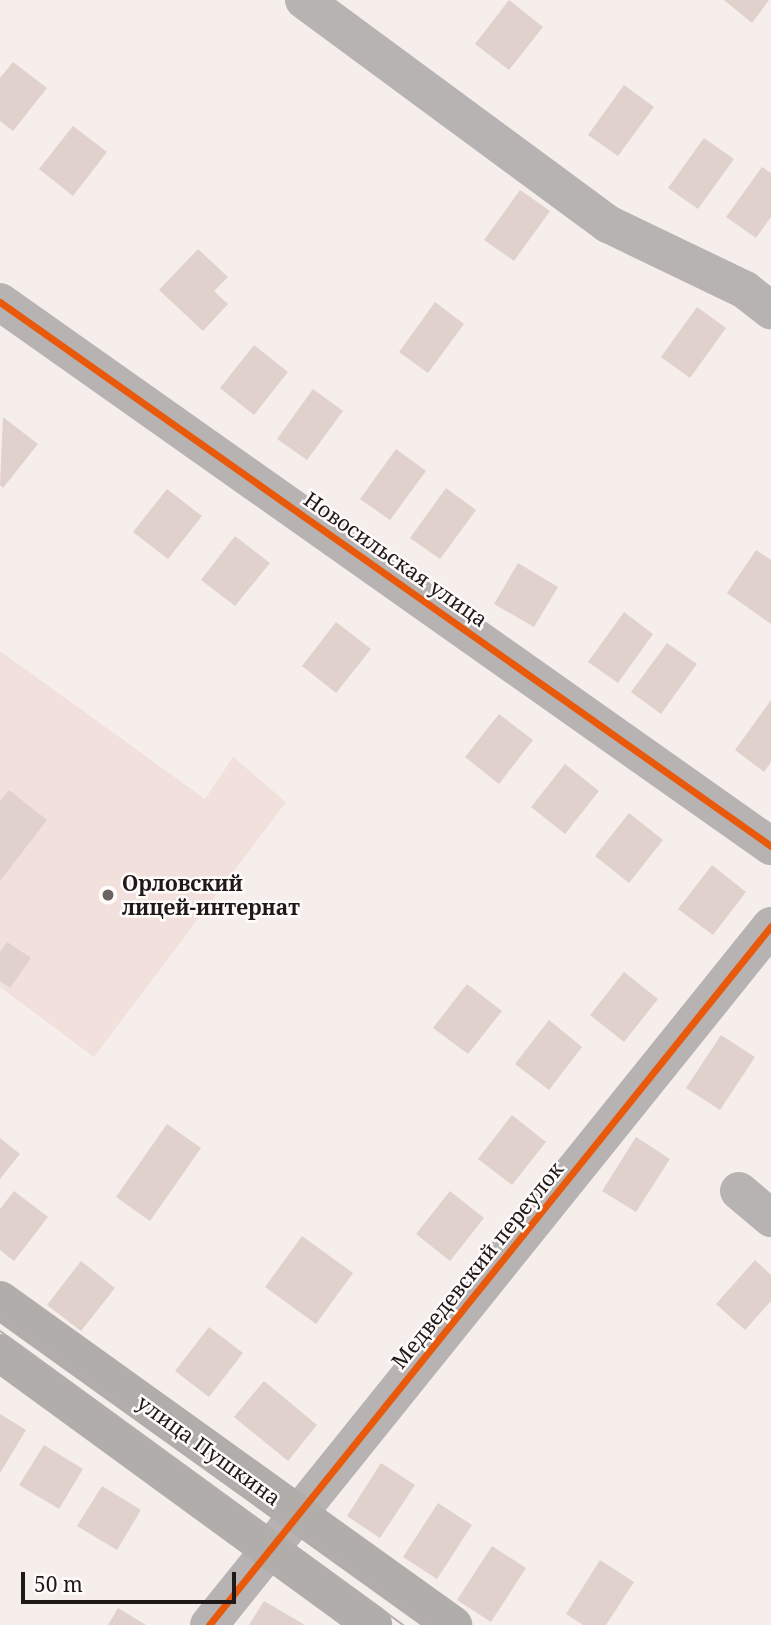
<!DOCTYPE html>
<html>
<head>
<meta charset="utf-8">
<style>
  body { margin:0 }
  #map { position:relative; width:771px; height:1625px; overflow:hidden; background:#f6eeeb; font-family:"Noto Serif",serif }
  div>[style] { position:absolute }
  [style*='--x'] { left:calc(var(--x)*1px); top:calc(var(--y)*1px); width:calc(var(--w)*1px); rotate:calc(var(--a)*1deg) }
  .built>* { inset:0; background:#f1e0dc }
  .building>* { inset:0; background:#e1d1cd }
  .minor>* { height:38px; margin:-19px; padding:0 19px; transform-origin:19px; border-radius:19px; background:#b7b3b3 }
  .major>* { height:38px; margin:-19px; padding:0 19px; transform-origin:19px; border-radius:19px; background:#b1adaa }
  .tram>* { height:2px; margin:-1px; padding:0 1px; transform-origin:1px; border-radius:1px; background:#b4aeae }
  .cycleway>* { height:7px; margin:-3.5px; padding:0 3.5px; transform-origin:3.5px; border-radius:3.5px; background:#e8590c }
  .dots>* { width:19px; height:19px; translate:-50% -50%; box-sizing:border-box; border:4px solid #fefbfa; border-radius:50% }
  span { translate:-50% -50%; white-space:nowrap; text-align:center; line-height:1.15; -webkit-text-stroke:5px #fefbfa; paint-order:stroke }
  .street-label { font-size:21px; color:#1f1918 }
  .poi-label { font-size:21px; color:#1f1918; font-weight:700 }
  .left { translate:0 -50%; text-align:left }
  .scale { position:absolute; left:21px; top:1572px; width:215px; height:32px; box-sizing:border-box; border:4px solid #1f1918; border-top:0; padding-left:9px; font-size:21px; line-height:24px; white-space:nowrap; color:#1f1918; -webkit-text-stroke:5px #fefbfa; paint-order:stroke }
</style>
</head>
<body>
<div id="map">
  <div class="built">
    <div style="clip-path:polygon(0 651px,205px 799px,233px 757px,286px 802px,94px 1057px,0 987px)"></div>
  </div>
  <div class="building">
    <div style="clip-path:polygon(509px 0,543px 27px,509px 70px,475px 44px)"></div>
    <div style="clip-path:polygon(724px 0,769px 0,752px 23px)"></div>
    <div style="clip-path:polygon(13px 62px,47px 88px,13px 131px,0 121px,0 78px)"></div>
    <div style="clip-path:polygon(624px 85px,654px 107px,618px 156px,588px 135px)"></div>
    <div style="clip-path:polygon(73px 126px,107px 152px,73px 196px,39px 169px)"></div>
    <div style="clip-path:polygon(704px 138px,734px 159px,698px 209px,668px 188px)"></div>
    <div style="clip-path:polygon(762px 167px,771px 173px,771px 217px,756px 238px,726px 217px)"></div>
    <div style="clip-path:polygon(520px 190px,550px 211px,514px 261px,484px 240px)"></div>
    <div style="clip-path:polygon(198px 249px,228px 277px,214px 291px,228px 304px,203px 331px,159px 290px)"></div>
    <div style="clip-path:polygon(435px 302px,464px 324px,428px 373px,399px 352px)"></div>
    <div style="clip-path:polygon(697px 307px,726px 328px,690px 378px,661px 357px)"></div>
    <div style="clip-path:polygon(254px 345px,288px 372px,254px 415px,220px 388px)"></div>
    <div style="clip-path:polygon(313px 389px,343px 411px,307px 460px,277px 439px)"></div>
    <div style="clip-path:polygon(3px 417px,38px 444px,3px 488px,0 485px)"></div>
    <div style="clip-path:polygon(396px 449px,426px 471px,390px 520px,360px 499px)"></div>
    <div style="clip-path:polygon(446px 488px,476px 510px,440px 559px,410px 538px)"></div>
    <div style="clip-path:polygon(167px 489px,202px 516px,168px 559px,133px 532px)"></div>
    <div style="clip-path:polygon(235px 536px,270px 563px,235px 606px,201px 580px)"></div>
    <div style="clip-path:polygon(756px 550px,771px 560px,771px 624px,727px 593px)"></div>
    <div style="clip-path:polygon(518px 563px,558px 587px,534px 627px,494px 604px)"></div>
    <div style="clip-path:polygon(624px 612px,653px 634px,618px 683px,588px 662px)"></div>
    <div style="clip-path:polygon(336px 622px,371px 649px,336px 693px,302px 666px)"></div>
    <div style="clip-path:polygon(667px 643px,697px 664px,661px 714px,631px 692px)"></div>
    <div style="clip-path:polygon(771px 700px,771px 762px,764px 772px,735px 750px)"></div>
    <div style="clip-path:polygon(499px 714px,533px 740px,499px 784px,465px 757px)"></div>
    <div style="clip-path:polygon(565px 764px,599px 791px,565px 834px,531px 807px)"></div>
    <div style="clip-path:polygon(9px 790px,47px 820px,0 881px,0 801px)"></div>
    <div style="clip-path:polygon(629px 813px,663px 840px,629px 883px,595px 856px)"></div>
    <div style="clip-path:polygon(712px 865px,746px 892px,713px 935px,678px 909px)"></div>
    <div style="clip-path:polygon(7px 942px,31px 958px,10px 988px,0 981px,0 952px)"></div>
    <div style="clip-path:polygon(624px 972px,658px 999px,624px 1042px,590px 1015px)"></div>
    <div style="clip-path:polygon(467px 984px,502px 1011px,468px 1054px,433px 1028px)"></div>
    <div style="clip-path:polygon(549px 1020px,582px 1047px,549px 1090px,515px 1064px)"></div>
    <div style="clip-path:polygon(721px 1035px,755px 1057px,720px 1110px,686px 1088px)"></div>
    <div style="clip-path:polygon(512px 1115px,546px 1142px,512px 1185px,478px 1159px)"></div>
    <div style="clip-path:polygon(167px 1124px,201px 1148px,150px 1221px,116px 1197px)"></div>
    <div style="clip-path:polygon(636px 1137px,670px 1159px,636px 1212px,602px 1191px)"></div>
    <div style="clip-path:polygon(0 1138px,20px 1154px,0 1179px)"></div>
    <div style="clip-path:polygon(14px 1191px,48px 1217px,14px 1261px,0 1250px,0 1209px)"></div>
    <div style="clip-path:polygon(450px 1191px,484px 1218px,450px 1261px,416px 1234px)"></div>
    <div style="clip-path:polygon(302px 1236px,353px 1273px,316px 1324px,265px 1287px)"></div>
    <div style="clip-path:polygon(755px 1260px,771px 1275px,771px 1301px,745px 1330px,716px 1304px)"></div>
    <div style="clip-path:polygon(81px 1261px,115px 1288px,81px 1331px,47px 1305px)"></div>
    <div style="clip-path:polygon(209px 1327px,243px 1353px,209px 1397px,175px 1371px)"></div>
    <div style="clip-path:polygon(264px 1381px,317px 1425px,288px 1461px,234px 1417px)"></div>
    <div style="clip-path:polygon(0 1414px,26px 1430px,0 1473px)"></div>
    <div style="clip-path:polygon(44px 1445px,83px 1469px,59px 1509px,19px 1485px)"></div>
    <div style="clip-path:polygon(381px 1463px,415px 1485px,380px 1538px,347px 1516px)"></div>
    <div style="clip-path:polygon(102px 1486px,141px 1510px,117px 1550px,77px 1526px)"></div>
    <div style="clip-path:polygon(438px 1503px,472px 1525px,437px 1579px,403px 1557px)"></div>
    <div style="clip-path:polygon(492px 1546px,526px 1568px,491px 1622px,457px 1600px)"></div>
    <div style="clip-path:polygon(600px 1560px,634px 1582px,606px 1625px,583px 1625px,566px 1614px)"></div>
    <div style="clip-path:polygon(264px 1601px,305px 1625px,249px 1625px)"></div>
    <div style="clip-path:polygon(118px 1608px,146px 1625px,108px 1625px)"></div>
  </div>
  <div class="minor">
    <div style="--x:304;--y:0;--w:378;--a:36.4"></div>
    <div style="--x:608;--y:224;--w:152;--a:25.7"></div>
    <div style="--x:745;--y:290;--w:33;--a:38"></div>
    <div style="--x:0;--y:302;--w:944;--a:35.21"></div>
    <div style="--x:739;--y:1191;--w:42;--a:40.2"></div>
    <div style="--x:209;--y:1625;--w:897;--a:-51.2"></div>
  </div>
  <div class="major">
    <div style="--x:0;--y:1300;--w:558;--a:35.66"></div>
    <div style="--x:0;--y:1353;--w:462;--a:36.1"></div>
  </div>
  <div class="tram">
    <div style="--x:0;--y:1316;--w:528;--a:35.83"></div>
    <div style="--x:0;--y:1331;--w:499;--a:36.1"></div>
  </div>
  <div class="cycleway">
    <div style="--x:0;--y:302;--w:944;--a:35.21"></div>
    <div style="--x:209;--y:1625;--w:897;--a:-51.2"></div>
  </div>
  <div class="dots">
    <div style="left:108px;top:895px;background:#6a6462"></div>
  </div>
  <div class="street-label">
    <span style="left:396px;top:559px;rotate:35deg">Новосильская улица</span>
    <span style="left:477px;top:1265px;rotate:-51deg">Медведевский переулок</span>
    <span style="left:209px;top:1450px;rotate:36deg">улица Пушкина</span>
  </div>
  <div class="poi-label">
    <span class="left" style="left:122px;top:895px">Орловский<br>лицей-интернат</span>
  </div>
  <div class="scale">50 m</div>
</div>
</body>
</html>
